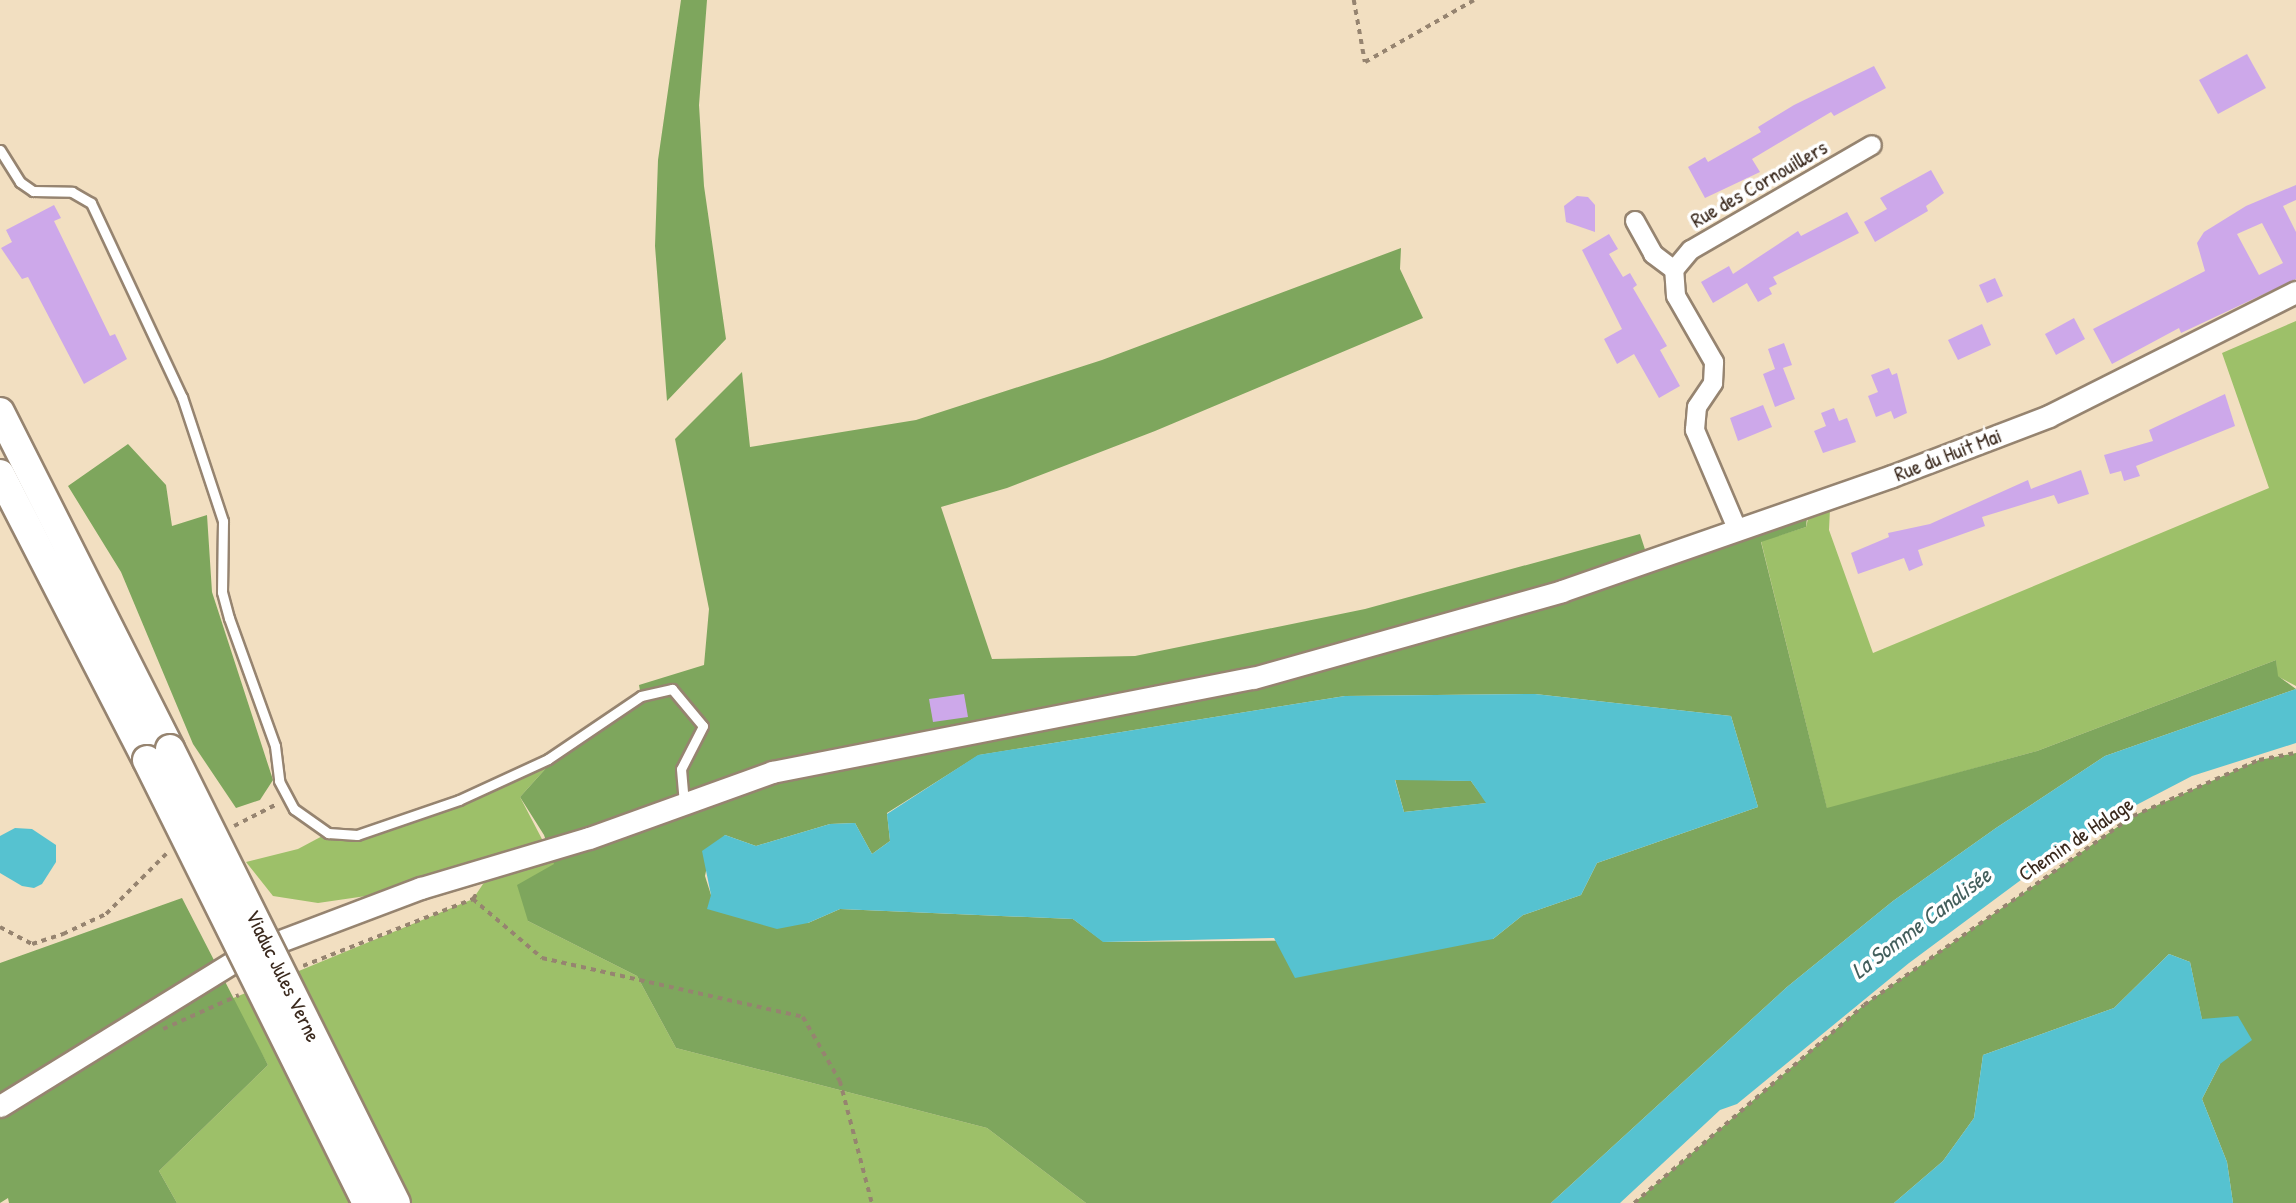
<!DOCTYPE html>
<html>
<head>
<meta charset="utf-8">
<style>
  body { margin:0 }
  #map { position:relative; width:2296px; height:1203px; overflow:hidden; background:#f2dfc1; font-family:"Patrick Hand",sans-serif }
  div>[style] { position:absolute }
  [style*='--x'] { left:calc(var(--x)*1px); top:calc(var(--y)*1px); width:calc(var(--w)*1px); rotate:calc(var(--a)*1deg) }
  .green>* { inset:0; background:#9dc069 }
  .forest>* { inset:0; background:#7ea65d }
  .water>* { inset:0; background:#56c2d0 }
  .building>* { inset:0; background:#cda8ea }
  .path>* { height:3.5px; margin-top:-1.75px; transform-origin:0; background:repeating-linear-gradient(90deg,#968470 0 5px,transparent 0 10px) }
  .roads { filter:drop-shadow(2px 0 #968470) drop-shadow(-2px 0 #968470) drop-shadow(0 2px #968470) drop-shadow(0 -2px #968470) }
  .service>* { height:9px; margin:-4.5px; padding:0 4.5px; transform-origin:4.5px; border-radius:4.5px; background:#fff }
  .minor>* { height:18px; margin:-9px; padding:0 9px; transform-origin:9px; border-radius:9px; background:#fff }
  .tertiary>* { height:21px; margin:-10.5px; padding:0 10.5px; transform-origin:10.5px; border-radius:10.5px; background:#fff }
  .trunk>* { height:28px; margin:-14px; padding:0 14px; transform-origin:14px; border-radius:14px; background:#fff }
  .bridges { filter:drop-shadow(2px 0 #968470) drop-shadow(-2px 0 #968470) drop-shadow(0 2px #968470) drop-shadow(0 -2px #968470) }
  .trunk-bridge>* { height:28px; margin:-14px; padding:0 14px; transform-origin:14px; border-radius:14px; background:#fff }
  span { translate:-50% -50%; white-space:nowrap; text-align:center; line-height:1.15; -webkit-text-stroke:7px #fff; paint-order:stroke }
  .street-label { font-size:21px; color:#3b2a1e }
  .water-label { font-size:23px; color:#445f5c; font-style:italic }
</style>
</head>
<body>
<div id="map">
  <div class="green">
    <div style="clip-path:polygon(2296px 321px,2296px 686px,2277px 676px,2276px 660px,2037px 751px,1827px 809px,1761px 541px,1806px 527px,1808px 519px,1830px 509px,1829px 530px,1873px 653px,2269px 488px,2222px 353px)"></div>
    <div style="clip-path:polygon(566px 746px,520px 797px,555px 864px,528px 921px,637px 976px,676px 1048px,987px 1128px,1086px 1203px,177px 1203px,159px 1171px,268px 1065px,231px 999px,473px 899px,485px 881px,470px 874px,421px 888px,318px 903px,273px 896px,246px 862px,298px 849px,328px 833px,357px 835px,459px 800px)"></div>
  </div>
  <div class="forest">
    <div style="clip-path:polygon(681px 0,707px 0,699px 105px,704px 186px,726px 339px,667px 401px,655px 246px,658px 160px)"></div>
    <div style="clip-path:polygon(evenodd,1401px 248px,1400px 269px,1423px 318px,1155px 431px,1007px 488px,941px 507px,992px 659px,1135px 656px,1365px 609px,1640px 534px,1650px 565px,1808px 507px,1806px 527px,1761px 542px,1827px 808px,2037px 751px,2276px 660px,2278px 676px,2296px 689px,2105px 756px,1996px 828px,1893px 901px,1787px 987px,1551px 1203px,1086px 1203px,987px 1128px,676px 1048px,637px 976px,528px 921px,517px 885px,554px 864px,544px 835px,520px 797px,566px 746px,641px 696px,639px 685px,704px 665px,709px 609px,675px 439px,742px 372px,750px 447px,916px 420px,1102px 360px,1401px 248px,1535px 694px,1731px 716px,1758px 807px,1597px 863px,1581px 895px,1523px 915px,1493px 939px,1104px 942px,1073px 919px,840px 909px,808px 923px,711px 895px,705px 876px,708px 861px,725px 835px,756px 846px,830px 824px,855px 823px,872px 854px,890px 841px,887px 813px,979px 755px,1345px 696px,1535px 694px)"></div>
    <div style="clip-path:polygon(128px 444px,166px 485px,172px 526px,207px 515px,212px 592px,273px 780px,260px 800px,236px 808px,193px 744px,121px 572px,68px 486px)"></div>
    <div style="clip-path:polygon(2296px 753px,2296px 1203px,2233px 1203px,2227px 1162px,2202px 1099px,2220px 1064px,2202px 1020px,2190px 962px,2169px 954px,2114px 1008px,1983px 1055px,1974px 1118px,1943px 1161px,1894px 1203px,1634px 1203px,1864px 1005px,2133px 816px,2259px 760px)"></div>
    <div style="clip-path:polygon(1395px 779px,1471px 781px,1487px 803px,1404px 812px)"></div>
    <div style="clip-path:polygon(182px 898px,268px 1065px,159px 1171px,177px 1203px,9px 1203px,8px 1198px,0 1203px,0 963px)"></div>
  </div>
  <div class="water">
    <div style="clip-path:polygon(2296px 689px,2296px 743px,2192px 776px,2119px 814px,2056px 854px,1909px 963px,1737px 1104px,1720px 1110px,1620px 1203px,1551px 1203px,1787px 987px,1893px 901px,1996px 828px,2105px 756px)"></div>
    <div style="clip-path:polygon(evenodd,1535px 694px,1731px 716px,1758px 807px,1597px 863px,1581px 895px,1523px 915px,1493px 939px,1295px 978px,1274px 938px,1103px 942px,1073px 919px,840px 909px,808px 923px,777px 929px,707px 909px,711px 895px,702px 851px,725px 835px,756px 846px,830px 824px,855px 823px,872px 854px,890px 841px,887px 814px,978px 755px,1345px 696px,1535px 694px,1395px 780px,1471px 781px,1486px 803px,1404px 812px,1395px 780px)"></div>
    <div style="clip-path:polygon(15px 828px,32px 829px,56px 845px,56px 862px,42px 884px,34px 888px,22px 886px,0 873px,0 836px)"></div>
    <div style="clip-path:polygon(2169px 954px,2190px 962px,2202px 1019px,2238px 1016px,2252px 1040px,2220px 1064px,2202px 1099px,2227px 1162px,2233px 1203px,1894px 1203px,1943px 1161px,1974px 1118px,1983px 1055px,2114px 1008px)"></div>
  </div>
  <div class="building">
    <div style="clip-path:polygon(2247px 54px,2266px 88px,2218px 114px,2199px 80px)"></div>
    <div style="clip-path:polygon(1874px 66px,1886px 88px,1834px 116px,1831px 112px,1752px 159px,1760px 172px,1705px 198px,1688px 167px,1705px 157px,1708px 162px,1761px 132px,1758px 127px,1794px 105px)"></div>
    <div style="clip-path:polygon(1931px 170px,1944px 193px,1926px 206px,1928px 211px,1875px 242px,1864px 222px,1887px 209px,1880px 198px)"></div>
    <div style="clip-path:polygon(evenodd,2296px 185px,2296px 200px,2283px 206px,2296px 232px,2296px 279px,2181px 333px,2179px 328px,2112px 364px,2093px 329px,2205px 271px,2197px 243px,2204px 232px,2246px 206px,2296px 185px,2262px 223px,2283px 263px,2259px 275px,2237px 234px,2262px 223px)"></div>
    <div style="clip-path:polygon(1577px 196px,1588px 197px,1595px 205px,1595px 232px,1566px 222px,1564px 206px)"></div>
    <div style="clip-path:polygon(54px 205px,61px 218px,54px 221px,110px 336px,115px 334px,127px 359px,84px 384px,28px 277px,22px 279px,1px 248px,12px 242px,6px 230px)"></div>
    <div style="clip-path:polygon(1847px 212px,1859px 233px,1773px 277px,1777px 284px,1769px 288px,1772px 294px,1758px 302px,1747px 283px,1713px 303px,1701px 282px,1729px 266px,1733px 274px,1798px 231px,1801px 236px)"></div>
    <div style="clip-path:polygon(1609px 234px,1618px 249px,1609px 254px,1623px 277px,1630px 273px,1637px 285px,1633px 288px,1667px 346px,1660px 350px,1680px 386px,1659px 398px,1634px 354px,1617px 364px,1604px 339px,1622px 329px,1582px 250px)"></div>
    <div style="clip-path:polygon(1995px 278px,2003px 296px,1987px 303px,1979px 285px)"></div>
    <div style="clip-path:polygon(2074px 318px,2085px 339px,2056px 355px,2045px 334px)"></div>
    <div style="clip-path:polygon(1982px 324px,1991px 345px,1958px 360px,1948px 340px)"></div>
    <div style="clip-path:polygon(1784px 343px,1792px 365px,1783px 368px,1795px 399px,1775px 407px,1763px 374px,1775px 369px,1768px 349px)"></div>
    <div style="clip-path:polygon(1889px 368px,1892px 375px,1897px 373px,1907px 413px,1894px 419px,1891px 411px,1876px 417px,1868px 396px,1878px 392px,1871px 375px)"></div>
    <div style="clip-path:polygon(2225px 394px,2235px 426px,2136px 466px,2140px 476px,2124px 481px,2121px 471px,2110px 474px,2104px 455px,2153px 441px,2149px 430px)"></div>
    <div style="clip-path:polygon(1763px 405px,1772px 427px,1738px 441px,1730px 418px)"></div>
    <div style="clip-path:polygon(1834px 408px,1839px 421px,1847px 418px,1856px 442px,1823px 453px,1814px 431px,1826px 426px,1821px 413px)"></div>
    <div style="clip-path:polygon(2081px 470px,2089px 494px,2058px 504px,2054px 495px,1982px 517px,1985px 526px,1918px 550px,1923px 565px,1909px 571px,1904px 558px,1858px 574px,1851px 553px,1889px 537px,1888px 533px,1930px 524px,2028px 480px,2031px 489px)"></div>
    <div style="clip-path:polygon(964px 694px,968px 717px,933px 722px,929px 699px)"></div>
  </div>
  <div class="path">
    <div style="--x:1354;--y:0;--w:63;--a:79.9"></div>
    <div style="--x:1365;--y:62;--w:125;--a:-29.6"></div>
    <div style="--x:234;--y:826;--w:48;--a:-27.1"></div>
    <div style="--x:473;--y:899;--w:91;--a:40.5"></div>
    <div style="--x:542;--y:958;--w:268;--a:12.7"></div>
    <div style="--x:803;--y:1017;--w:74;--a:60"></div>
    <div style="--x:840;--y:1081;--w:126;--a:75.3"></div>
    <div style="--x:0;--y:927;--w:36;--a:28"></div>
    <div style="--x:32;--y:944;--w:33;--a:-18"></div>
    <div style="--x:63;--y:934;--w:47;--a:-24.9"></div>
    <div style="--x:106;--y:914;--w:88;--a:-45"></div>
    <div style="--x:303;--y:966;--w:183;--a:-21.5"></div>
    <div style="--x:473;--y:899;--w:9;--a:-58"></div>
    <div style="--x:163;--y:1029;--w:83;--a:-24.1"></div>
    <div style="--x:1634;--y:1203;--w:303;--a:-40.7"></div>
    <div style="--x:1864;--y:1005;--w:329;--a:-35.1"></div>
    <div style="--x:2133;--y:816;--w:138;--a:-24"></div>
    <div style="--x:2259;--y:760;--w:38;--a:-11"></div>
  </div>
  <div class="roads">
    <div class="service">
      <div style="--x:0;--y:150;--w:38;--a:58"></div>
      <div style="--x:20;--y:182;--w:16;--a:35"></div>
      <div style="--x:33;--y:191;--w:39;--a:1"></div>
      <div style="--x:72;--y:192;--w:22;--a:30"></div>
      <div style="--x:91;--y:203;--w:214;--a:64.9"></div>
      <div style="--x:182;--y:397;--w:131;--a:71.7"></div>
      <div style="--x:223;--y:521;--w:71;--a:90.8"></div>
      <div style="--x:222;--y:592;--w:27;--a:75"></div>
      <div style="--x:229;--y:618;--w:136;--a:70.2"></div>
      <div style="--x:275;--y:746;--w:35;--a:83"></div>
      <div style="--x:279;--y:781;--w:32;--a:62"></div>
      <div style="--x:294;--y:809;--w:42;--a:35.2"></div>
      <div style="--x:328;--y:833;--w:29;--a:4"></div>
      <div style="--x:357;--y:835;--w:108;--a:-18.9"></div>
      <div style="--x:459;--y:800;--w:98;--a:-24.7"></div>
      <div style="--x:548;--y:759;--w:112;--a:-34.1"></div>
      <div style="--x:641;--y:696;--w:32;--a:-13"></div>
      <div style="--x:672;--y:689;--w:48;--a:50"></div>
      <div style="--x:703;--y:726;--w:48;--a:117.1"></div>
      <div style="--x:681;--y:769;--w:35;--a:85"></div>
    </div>
    <div class="minor">
      <div style="--x:1635;--y:221;--w:38;--a:61"></div>
      <div style="--x:1653;--y:254;--w:26;--a:37"></div>
      <div style="--x:1738;--y:531;--w:110;--a:-113.1"></div>
      <div style="--x:1695;--y:430;--w:23;--a:-85"></div>
      <div style="--x:1697;--y:407;--w:29;--a:-56"></div>
      <div style="--x:1713;--y:383;--w:21;--a:-87"></div>
      <div style="--x:1714;--y:362;--w:76;--a:-119.9"></div>
      <div style="--x:1676;--y:296;--w:26;--a:-94"></div>
      <div style="--x:1674;--y:270;--w:26;--a:-50"></div>
      <div style="--x:1691;--y:250;--w:209;--a:-30.1"></div>
    </div>
    <div class="tertiary">
      <div style="--x:0;--y:1106;--w:289;--a:-31.7"></div>
      <div style="--x:246;--y:954;--w:187;--a:-20.7"></div>
      <div style="--x:421;--y:888;--w:175;--a:-16.6"></div>
      <div style="--x:589;--y:838;--w:195;--a:-19.8"></div>
      <div style="--x:772;--y:772;--w:490;--a:-11.1"></div>
      <div style="--x:1253;--y:678;--w:321;--a:-15.7"></div>
      <div style="--x:1562;--y:591;--w:349;--a:-19.2"></div>
      <div style="--x:1892;--y:476;--w:168;--a:-20.9"></div>
      <div style="--x:2049;--y:416;--w:276;--a:-26.7"></div>
    </div>
    <div class="trunk">
      <div style="--x:0;--y:412;--w:377;--a:63.2"></div>
      <div style="--x:0;--y:474;--w:322;--a:62.8"></div>
    </div>
  </div>
  <div class="bridges">
    <div class="trunk-bridge">
      <div style="--x:170;--y:749;--w:507;--a:63.54"></div>
      <div style="--x:147;--y:760;--w:495;--a:63.6"></div>
    </div>
  </div>
  <div class="street-label">
    <span style="left:1759px;top:184px;rotate:-30deg">Rue des Cornouillers</span>
    <span style="left:1948px;top:455px;rotate:-21deg">Rue du Huit Mai</span>
    <span style="left:2076px;top:839px;rotate:-34deg">Chemin de Halage</span>
    <span style="left:283px;top:976px;rotate:64deg">Viaduc Jules Verne</span>
  </div>
  <div class="water-label">
    <span style="left:1921px;top:923px;rotate:-37deg">La Somme Canalisée</span>
  </div>
</div>
</body>
</html>
